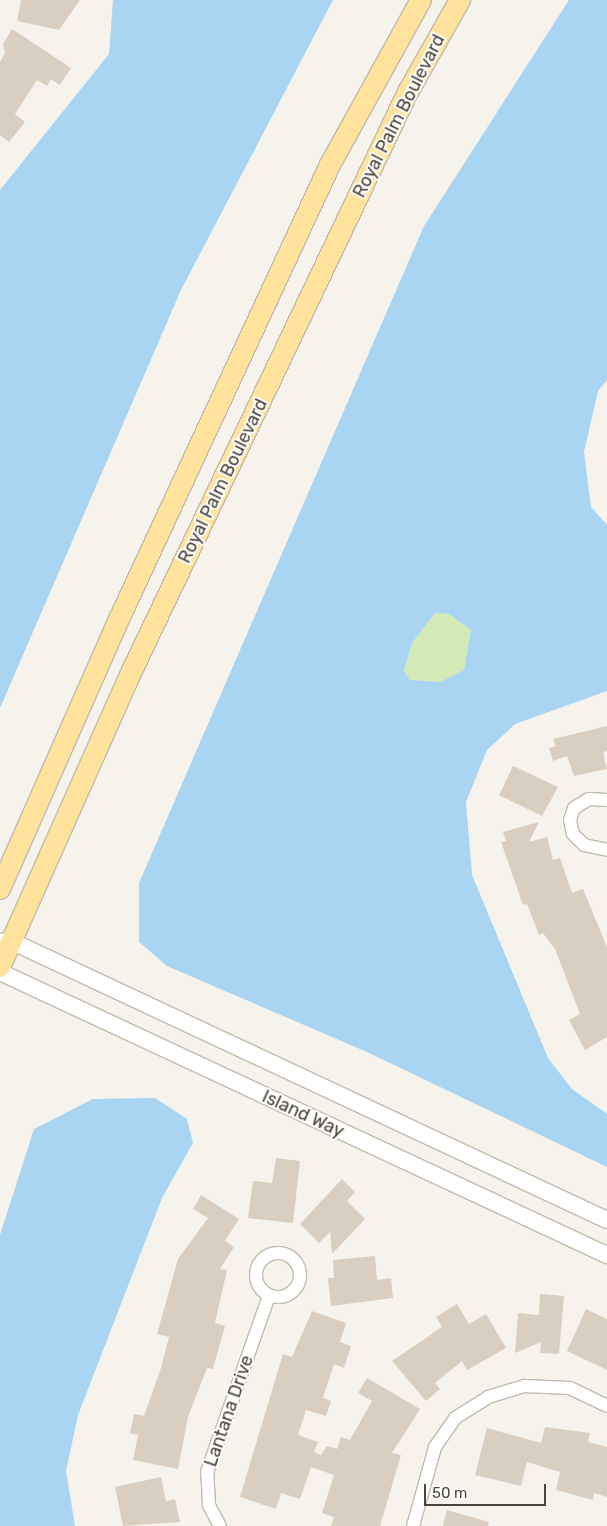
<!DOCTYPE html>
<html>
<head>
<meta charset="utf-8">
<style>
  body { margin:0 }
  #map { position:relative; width:607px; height:1526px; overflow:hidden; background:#f6f3ec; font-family:Rubik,sans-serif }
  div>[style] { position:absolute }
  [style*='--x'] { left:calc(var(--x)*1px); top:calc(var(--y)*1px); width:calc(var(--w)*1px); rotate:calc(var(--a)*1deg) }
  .green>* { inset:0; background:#d2eab5 }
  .water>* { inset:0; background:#a9d4f2 }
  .building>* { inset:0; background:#d8cfc1 }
  .roads { filter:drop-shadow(1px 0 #c2bbae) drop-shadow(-1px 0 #c2bbae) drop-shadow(0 1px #c2bbae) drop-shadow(0 -1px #c2bbae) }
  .minor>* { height:12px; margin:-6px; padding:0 6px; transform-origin:6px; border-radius:6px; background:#fff }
  .minor>.ring { margin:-6px; padding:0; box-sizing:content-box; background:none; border:12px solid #fff; border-radius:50% }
  .tertiary>* { height:16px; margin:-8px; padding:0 8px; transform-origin:8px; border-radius:8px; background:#fff }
  .primary>* { height:20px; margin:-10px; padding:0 10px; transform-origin:10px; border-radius:10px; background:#ffe39c }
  span { translate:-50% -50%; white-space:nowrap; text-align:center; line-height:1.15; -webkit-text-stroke:4px #fff; paint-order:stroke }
  .street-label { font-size:18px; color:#4b4439 }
  .scale { position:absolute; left:424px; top:1484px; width:122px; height:22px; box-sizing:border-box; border:2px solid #4b4439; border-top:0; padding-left:6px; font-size:15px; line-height:18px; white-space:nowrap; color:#4b4439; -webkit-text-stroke:4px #fff; paint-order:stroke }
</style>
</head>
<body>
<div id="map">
  <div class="green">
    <div style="clip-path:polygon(435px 613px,449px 614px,471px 630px,464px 670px,440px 682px,410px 680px,404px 671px,412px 643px)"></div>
  </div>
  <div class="water">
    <div style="clip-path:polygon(113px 0,333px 0,181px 290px,0 708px,0 190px,109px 54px)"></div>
    <div style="clip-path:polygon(evenodd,569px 0,607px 0,607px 380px,598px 391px,584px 452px,591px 507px,607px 525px,607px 691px,515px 724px,487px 750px,466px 802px,472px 875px,548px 1058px,572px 1089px,607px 1114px,607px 1167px,367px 1052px,167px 966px,139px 942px,139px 883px,424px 226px,569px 0,435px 613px,449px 614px,471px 630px,464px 670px,440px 682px,410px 680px,404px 671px,412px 643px,435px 613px)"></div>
    <div style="clip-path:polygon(155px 1098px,187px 1119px,193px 1143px,162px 1198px,78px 1415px,66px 1471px,75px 1526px,0 1526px,0 1235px,34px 1129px,93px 1099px)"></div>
  </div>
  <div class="building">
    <div style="clip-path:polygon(21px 0,80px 0,59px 30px,17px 21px)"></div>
    <div style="clip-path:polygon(12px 29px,71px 68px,60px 85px,51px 79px,47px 86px,37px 80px,15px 114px,25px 122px,9px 142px,0 135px,0 62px,5px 53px,3px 44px)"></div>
    <div style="clip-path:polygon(607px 726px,607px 751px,603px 753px,607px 769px,574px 776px,567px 756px,553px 761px,549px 748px,556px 746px,553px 739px)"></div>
    <div style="clip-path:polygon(513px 766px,558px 787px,542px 816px,499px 795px)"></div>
    <div style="clip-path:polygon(539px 822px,529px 842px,547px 837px,553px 860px,560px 858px,572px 893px,583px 889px,607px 947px,607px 1037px,585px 1050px,569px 1020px,580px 1014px,555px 949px,543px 933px,539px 935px,527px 904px,523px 905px,501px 842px,506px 841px,503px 832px)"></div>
    <div style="clip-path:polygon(276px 1158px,300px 1161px,293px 1223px,248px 1218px,253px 1181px,272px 1183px)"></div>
    <div style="clip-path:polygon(342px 1179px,355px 1192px,347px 1201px,365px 1219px,332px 1254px,330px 1232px,319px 1243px,300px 1224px)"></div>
    <div style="clip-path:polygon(201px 1195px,239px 1219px,225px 1241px,234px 1247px,220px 1269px,227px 1270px,215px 1323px,225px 1326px,213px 1369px,207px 1368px,188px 1417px,178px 1469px,133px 1460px,138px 1435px,130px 1433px,134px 1414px,144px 1416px,161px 1368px,169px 1337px,157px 1334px,178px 1259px,208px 1218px,193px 1209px)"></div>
    <div style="clip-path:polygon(375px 1256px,377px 1280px,391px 1278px,393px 1298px,331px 1306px,328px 1278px,334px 1278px,333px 1260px)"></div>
    <div style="clip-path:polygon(540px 1294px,564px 1296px,559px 1354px,540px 1353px,541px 1342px,515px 1353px,518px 1313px,539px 1315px)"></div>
    <div style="clip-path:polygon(457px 1304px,469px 1324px,486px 1314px,506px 1348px,467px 1370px,462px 1361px,435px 1383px,440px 1389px,426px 1401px,392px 1361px,442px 1327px,436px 1317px)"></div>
    <div style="clip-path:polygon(586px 1309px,607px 1319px,607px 1370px,567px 1351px)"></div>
    <div style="clip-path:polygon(312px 1311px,346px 1323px,340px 1342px,351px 1346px,344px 1368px,334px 1364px,323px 1398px,331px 1401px,326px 1416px,306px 1410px,298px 1435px,318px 1442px,314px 1452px,321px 1455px,327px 1446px,337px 1449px,341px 1437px,350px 1440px,372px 1401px,358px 1393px,367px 1378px,420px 1409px,392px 1453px,401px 1455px,380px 1526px,331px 1526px,334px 1517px,322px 1513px,334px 1475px,311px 1467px,300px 1499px,281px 1493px,276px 1509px,240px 1497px,283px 1354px,292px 1357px)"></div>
    <div style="clip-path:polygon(545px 1427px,590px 1433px,588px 1442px,607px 1447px,607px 1497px,594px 1493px,593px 1500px,556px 1490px,560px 1472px,527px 1462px,521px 1486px,475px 1475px,487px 1428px,541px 1443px)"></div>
    <div style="clip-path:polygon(161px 1477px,166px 1501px,175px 1499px,180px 1522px,123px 1526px,115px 1487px)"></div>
    <div style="clip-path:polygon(447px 1510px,489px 1522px,488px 1526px,443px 1526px)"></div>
  </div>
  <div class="roads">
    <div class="minor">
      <div style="--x:607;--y:800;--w:18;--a:-177"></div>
      <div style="--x:589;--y:799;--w:17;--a:149"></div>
      <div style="--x:574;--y:808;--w:13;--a:108"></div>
      <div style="--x:570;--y:820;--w:14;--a:78"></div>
      <div style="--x:573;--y:834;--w:16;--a:45"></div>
      <div style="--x:584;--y:845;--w:24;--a:12"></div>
      <div class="ring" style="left:256px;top:1253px;width:32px;height:32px"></div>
      <div style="--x:220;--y:1526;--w:24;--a:-118"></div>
      <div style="--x:209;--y:1505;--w:33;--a:-93"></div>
      <div style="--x:207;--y:1472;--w:187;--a:-70.6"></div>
      <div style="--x:413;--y:1526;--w:82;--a:-74.4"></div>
      <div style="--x:435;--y:1447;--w:35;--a:-55"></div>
      <div style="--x:455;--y:1418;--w:39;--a:-32"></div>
      <div style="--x:488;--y:1397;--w:38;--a:-17"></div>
      <div style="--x:524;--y:1386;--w:46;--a:2.5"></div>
      <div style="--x:570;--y:1388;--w:41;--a:25.9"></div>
    </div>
    <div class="tertiary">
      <div style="--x:0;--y:942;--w:11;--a:-5"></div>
      <div style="--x:11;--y:941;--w:658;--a:25.09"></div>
      <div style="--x:0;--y:972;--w:670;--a:25"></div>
    </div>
    <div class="primary">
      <div style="--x:0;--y:889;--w:300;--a:-66.2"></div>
      <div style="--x:121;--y:615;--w:498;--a:-65.1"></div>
      <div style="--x:331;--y:163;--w:186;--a:-61.1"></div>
      <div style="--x:0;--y:967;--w:320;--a:-66"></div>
      <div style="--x:130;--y:675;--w:646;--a:-64.51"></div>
      <div style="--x:408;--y:92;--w:106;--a:-60.5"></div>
    </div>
  </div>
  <div class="street-label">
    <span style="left:399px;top:116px;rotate:-63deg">Royal Palm Boulevard</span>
    <span style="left:223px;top:481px;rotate:-64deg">Royal Palm Boulevard</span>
    <span style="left:303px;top:1114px;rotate:25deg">Island Way</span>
    <span style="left:229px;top:1411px;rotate:-71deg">Lantana Drive</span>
  </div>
  <div class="scale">50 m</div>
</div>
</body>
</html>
